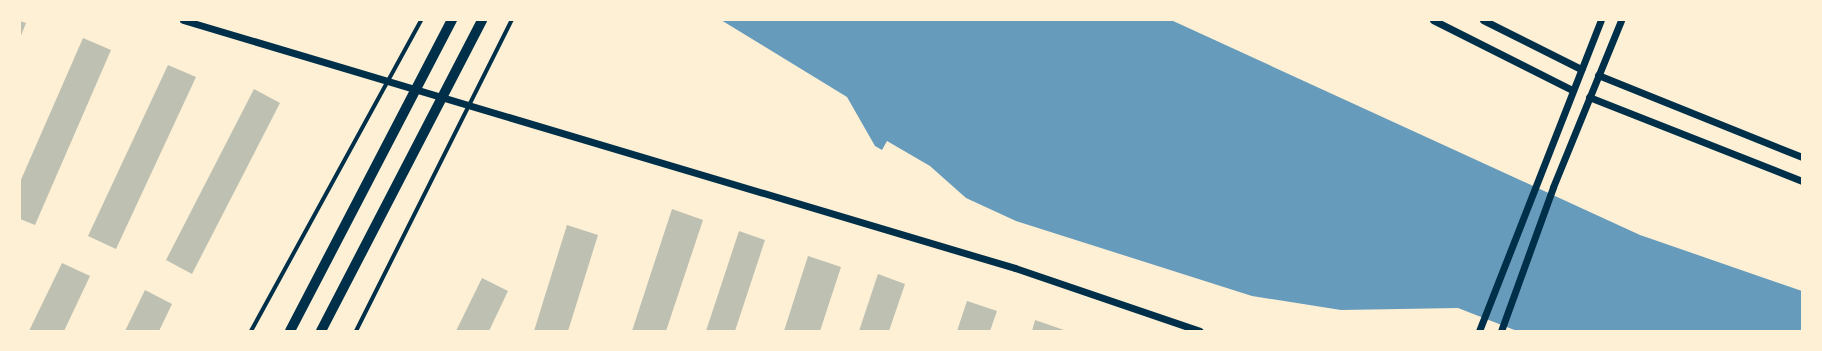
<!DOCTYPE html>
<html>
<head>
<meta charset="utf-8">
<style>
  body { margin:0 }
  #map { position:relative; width:1822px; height:351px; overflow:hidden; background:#fdf0d5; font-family:"Archivo Narrow",sans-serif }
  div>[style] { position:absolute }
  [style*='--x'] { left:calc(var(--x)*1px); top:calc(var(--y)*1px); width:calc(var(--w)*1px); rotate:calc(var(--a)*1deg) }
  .water>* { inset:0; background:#669bbc }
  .building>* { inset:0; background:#bec0b2 }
  .minor>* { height:4px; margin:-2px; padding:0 2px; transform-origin:2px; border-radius:2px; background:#003049 }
  .tertiary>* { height:7px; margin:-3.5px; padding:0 3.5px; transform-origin:3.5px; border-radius:3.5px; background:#003049 }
  .primary>* { height:10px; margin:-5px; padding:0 5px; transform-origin:5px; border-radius:5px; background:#003049 }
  span { translate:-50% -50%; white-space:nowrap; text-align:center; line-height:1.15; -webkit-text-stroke:3.5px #fdf0d5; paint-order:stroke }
  .frame { position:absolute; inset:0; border:21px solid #fdf0d5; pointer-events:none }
</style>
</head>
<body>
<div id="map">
  <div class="water">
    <div style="clip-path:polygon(721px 20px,1171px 20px,1640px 235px,1802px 291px,1802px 331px,1517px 331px,1458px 308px,1341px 310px,1252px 296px,1016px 221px,966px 198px,930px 166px,887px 141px,882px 150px,875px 146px,847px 97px)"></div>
  </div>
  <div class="building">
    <div style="clip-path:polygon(20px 21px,26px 23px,20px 38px)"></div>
    <div style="clip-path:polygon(83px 38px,111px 50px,35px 225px,20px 219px,20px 182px)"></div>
    <div style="clip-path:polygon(168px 65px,196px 77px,116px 249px,88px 236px)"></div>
    <div style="clip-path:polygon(254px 89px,280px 103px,192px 274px,166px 260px)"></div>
    <div style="clip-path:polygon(672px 209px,703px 220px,666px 331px,632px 331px)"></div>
    <div style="clip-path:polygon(567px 225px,598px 235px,568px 331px,534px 331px)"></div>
    <div style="clip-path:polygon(739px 231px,765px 240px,735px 331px,706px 331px)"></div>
    <div style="clip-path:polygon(808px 256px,841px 267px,820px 331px,784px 331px)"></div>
    <div style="clip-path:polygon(62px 263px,90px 276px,64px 331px,29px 331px)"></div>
    <div style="clip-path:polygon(878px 274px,905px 284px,889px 331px,859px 331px)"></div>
    <div style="clip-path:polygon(482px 278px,508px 291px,489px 331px,456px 331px)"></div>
    <div style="clip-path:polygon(145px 290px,172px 304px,159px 331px,125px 331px)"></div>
    <div style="clip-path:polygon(967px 301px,997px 311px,990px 331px,957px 331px)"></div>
    <div style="clip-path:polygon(1035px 320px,1064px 330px,1064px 331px,1032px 331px)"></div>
  </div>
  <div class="minor">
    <div style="--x:251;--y:331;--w:354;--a:-61.3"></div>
    <div style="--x:356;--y:331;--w:348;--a:-63.4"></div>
  </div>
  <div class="tertiary">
    <div style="--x:183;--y:20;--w:868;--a:16.6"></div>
    <div style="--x:1015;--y:268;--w:195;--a:18.8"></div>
    <div style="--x:1433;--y:20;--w:156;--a:26.7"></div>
    <div style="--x:1483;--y:20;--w:110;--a:26.6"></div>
    <div style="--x:1598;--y:75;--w:220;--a:21.9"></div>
    <div style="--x:1589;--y:97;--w:229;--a:21.5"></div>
    <div style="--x:1479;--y:331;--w:334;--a:-68.6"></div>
    <div style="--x:1501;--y:331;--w:153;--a:-70.1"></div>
    <div style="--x:1553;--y:187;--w:180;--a:-67.8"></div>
  </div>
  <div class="primary">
    <div style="--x:290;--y:331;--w:351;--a:-62.5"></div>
    <div style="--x:321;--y:331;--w:350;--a:-62.6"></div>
  </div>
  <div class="frame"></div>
</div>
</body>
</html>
